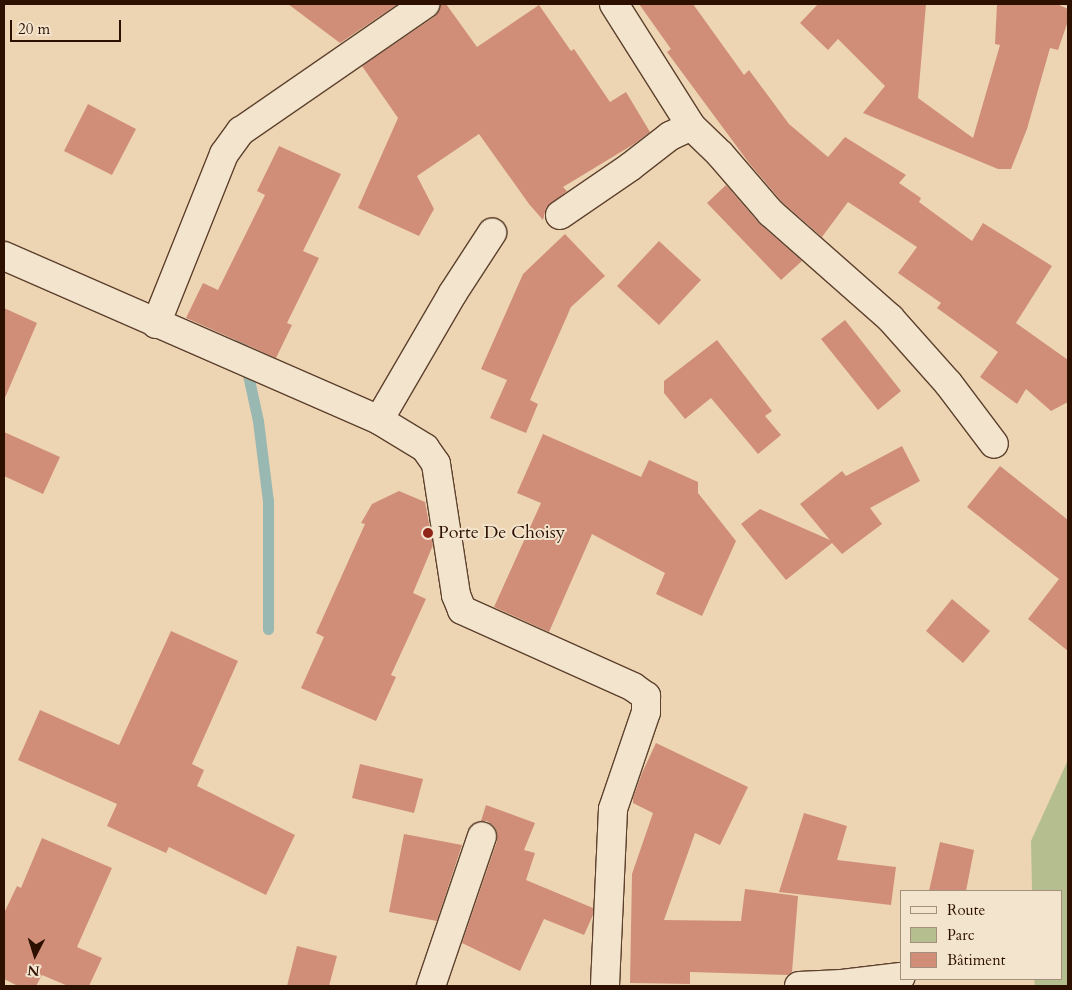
<!DOCTYPE html>
<html>
<head>
<meta charset="utf-8">
<style>
  body { margin:0 }
  #map { position:relative; width:1072px; height:990px; overflow:hidden; background:#edd5b3; font-family:Cardo,serif }
  div>[style] { position:absolute }
  [style*='--x'] { left:calc(var(--x)*1px); top:calc(var(--y)*1px); width:calc(var(--w)*1px); rotate:calc(var(--a)*1deg) }
  .green>* { inset:0; background:#b4be8f }
  .stream>* { height:11px; margin:-5.5px; padding:0 5.5px; transform-origin:5.5px; border-radius:5.5px; background:#9ab8b2 }
  .building>* { inset:0; background:#d08e78 }
  .roads { filter:drop-shadow(1px 0 #5d412d) drop-shadow(-1px 0 #5d412d) drop-shadow(0 1px #5d412d) drop-shadow(0 -1px #5d412d) }
  .minor>* { height:28px; margin:-14px; padding:0 14px; transform-origin:14px; border-radius:14px; background:#f3e4ce }
  .dots>* { width:14px; height:14px; translate:-50% -50%; box-sizing:border-box; border:2px solid #f3e4ce; border-radius:50% }
  span { translate:-50% -50%; white-space:nowrap; text-align:center; line-height:1.15; -webkit-text-stroke:4px #f3e4ce; paint-order:stroke }
  .poi-label { font-size:18px; color:#2d1000 }
  .left { translate:0 -50%; text-align:left }
  .frame { position:absolute; inset:0; border:5px solid #2d1000; pointer-events:none }
  .legend { position:absolute; left:900px; top:890px; width:162px; height:90px; box-sizing:border-box; background:#f3e4ce; border:1px solid #a48f7c; margin:0; padding:6px 9px; list-style:none; font-size:15px; color:#2d1000 }
  .legend li { display:flex; align-items:center; gap:10px; height:25px }
  .legend b { width:25px; border:1px solid #a48f7c }
  .north { position:absolute; left:10px; top:930px; width:50px; height:50px; -webkit-text-stroke:4px #f3e4ce; paint-order:stroke; rotate:185deg; font-size:14px; font-weight:700; line-height:20px; text-align:center; color:#2d1000 }
  .north::after { content:''; display:block; margin:auto; width:18px; height:22px; background:#2d1000; clip-path:polygon(50% 0,100% 100%,50% 72%,0 100%) }
  .scale { position:absolute; left:10px; top:20px; width:111px; height:22px; box-sizing:border-box; border:2px solid #2d1000; border-top:0; padding-left:6px; font-size:15px; line-height:18px; white-space:nowrap; color:#2d1000; -webkit-text-stroke:4px #f3e4ce; paint-order:stroke }
</style>
</head>
<body>
<div id="map">
  <div class="green">
    <div style="clip-path:polygon(1068px 760px,1068px 986px,1035px 986px,1034px 979px,1061px 979px,1061px 891px,1032px 891px,1031px 841px)"></div>
  </div>
  <div class="stream">
    <div style="--x:238;--y:329;--w:94;--a:77.7"></div>
    <div style="--x:258;--y:421;--w:81;--a:82.9"></div>
    <div style="--x:268;--y:501;--w:128;--a:90"></div>
  </div>
  <div class="building">
    <div style="clip-path:polygon(288px 4px,398px 4px,340px 43px)"></div>
    <div style="clip-path:polygon(440px 4px,446px 4px,477px 47px,539px 5px,571px 51px,574px 49px,610px 102px,626px 92px,650px 132px,634px 144px,563px 187px,567px 191px,546px 208px,543px 220px,529px 204px,479px 134px,417px 176px,434px 209px,419px 236px,358px 208px,398px 118px,362px 66px,434px 17px,439px 11px)"></div>
    <div style="clip-path:polygon(639px 4px,693px 4px,744px 75px,749px 70px,789px 124px,828px 157px,845px 137px,906px 175px,899px 183px,921px 198px,919px 202px,972px 241px,983px 223px,1052px 266px,1016px 323px,1068px 360px,1068px 402px,1051px 411px,1026px 389px,1017px 404px,980px 377px,998px 352px,937px 308px,941px 303px,898px 273px,917px 247px,848px 202px,822px 237px,782px 202px,749px 163px,667px 52px,671px 49px)"></div>
    <div style="clip-path:polygon(818px 4px,926px 4px,918px 98px,973px 138px,1000px 45px,995px 44px,997px 4px,1057px 4px,1068px 9px,1068px 21px,1058px 50px,1050px 48px,1027px 129px,1011px 169px,998px 169px,863px 113px,885px 86px,838px 39px,828px 50px,800px 23px)"></div>
    <div style="clip-path:polygon(88px 104px,136px 129px,112px 175px,64px 151px)"></div>
    <div style="clip-path:polygon(279px 146px,341px 174px,303px 251px,319px 258px,287px 323px,292px 325px,276px 358px,186px 318px,203px 283px,218px 290px,265px 195px,257px 191px)"></div>
    <div style="clip-path:polygon(726px 185px,759px 223px,802px 261px,781px 280px,707px 203px)"></div>
    <div style="clip-path:polygon(565px 234px,605px 276px,571px 307px,530px 400px,538px 404px,526px 433px,490px 418px,507px 380px,481px 369px,523px 274px)"></div>
    <div style="clip-path:polygon(659px 241px,701px 280px,659px 325px,617px 286px)"></div>
    <div style="clip-path:polygon(4px 308px,37px 323px,4px 400px)"></div>
    <div style="clip-path:polygon(845px 320px,901px 391px,878px 410px,821px 339px)"></div>
    <div style="clip-path:polygon(717px 340px,772px 411px,765px 416px,781px 435px,758px 454px,711px 398px,685px 419px,664px 393px,664px 381px)"></div>
    <div style="clip-path:polygon(4px 432px,60px 457px,43px 494px,4px 476px)"></div>
    <div style="clip-path:polygon(543px 434px,641px 477px,649px 460px,698px 482px,698px 493px,736px 541px,702px 616px,656px 594px,665px 573px,592px 534px,549px 632px,494px 607px,541px 503px,517px 493px)"></div>
    <div style="clip-path:polygon(902px 446px,920px 481px,870px 508px,882px 524px,842px 554px,832px 543px,786px 580px,741px 524px,760px 509px,830px 540px,800px 504px,842px 471px,846px 476px)"></div>
    <div style="clip-path:polygon(1000px 466px,1068px 520px,1068px 651px,1028px 619px,1059px 579px,967px 507px)"></div>
    <div style="clip-path:polygon(399px 491px,425px 502px,433px 545px,413px 593px,426px 599px,391px 675px,396px 677px,376px 721px,301px 688px,324px 637px,316px 633px,365px 524px,361px 523px,372px 504px)"></div>
    <div style="clip-path:polygon(952px 599px,990px 631px,963px 663px,926px 631px)"></div>
    <div style="clip-path:polygon(171px 631px,238px 661px,192px 764px,204px 770px,197px 786px,295px 835px,266px 895px,169px 847px,166px 853px,107px 826px,117px 804px,18px 760px,40px 710px,119px 745px)"></div>
    <div style="clip-path:polygon(656px 743px,748px 787px,720px 845px,695px 833px,664px 920px,741px 921px,745px 889px,798px 896px,792px 972px,788px 975px,690px 972px,690px 984px,630px 983px,632px 874px,653px 813px,633px 803px,633px 798px,642px 773px)"></div>
    <div style="clip-path:polygon(360px 764px,423px 779px,414px 813px,352px 798px)"></div>
    <div style="clip-path:polygon(486px 805px,535px 823px,524px 850px,535px 853px,526px 880px,593px 908px,593px 915px,584px 935px,544px 919px,520px 971px,462px 943px,497px 841px,497px 832px,494px 826px,487px 821px,481px 821px)"></div>
    <div style="clip-path:polygon(804px 813px,847px 826px,837px 860px,896px 867px,891px 905px,779px 892px)"></div>
    <div style="clip-path:polygon(404px 834px,462px 845px,437px 921px,389px 912px)"></div>
    <div style="clip-path:polygon(42px 838px,112px 868px,77px 947px,102px 958px,89px 986px,68px 986px,42px 975px,36px 986px,18px 986px,4px 979px,4px 913px,17px 886px,21px 888px)"></div>
    <div style="clip-path:polygon(940px 842px,974px 850px,966px 891px,929px 891px)"></div>
    <div style="clip-path:polygon(297px 946px,337px 956px,329px 986px,287px 986px)"></div>
  </div>
  <div class="roads">
    <div class="minor">
      <div style="--x:614;--y:4;--w:144;--a:57.7"></div>
      <div style="--x:691;--y:126;--w:40;--a:44"></div>
      <div style="--x:720;--y:154;--w:78;--a:49.2"></div>
      <div style="--x:771;--y:213;--w:159;--a:41.4"></div>
      <div style="--x:890;--y:318;--w:87;--a:48.3"></div>
      <div style="--x:948;--y:383;--w:76;--a:53"></div>
      <div style="--x:560;--y:215;--w:85;--a:-34.4"></div>
      <div style="--x:630;--y:167;--w:51;--a:-37.8"></div>
      <div style="--x:670;--y:136;--w:23;--a:-25"></div>
      <div style="--x:4;--y:256;--w:409;--a:23.6"></div>
      <div style="--x:379;--y:420;--w:54;--a:31.3"></div>
      <div style="--x:425;--y:448;--w:19;--a:55"></div>
      <div style="--x:436;--y:464;--w:133;--a:81.3"></div>
      <div style="--x:456;--y:595;--w:16;--a:68"></div>
      <div style="--x:462;--y:610;--w:188;--a:24.2"></div>
      <div style="--x:633;--y:687;--w:16;--a:35"></div>
      <div style="--x:646;--y:696;--w:16;--a:90"></div>
      <div style="--x:646;--y:712;--w:102;--a:108.8"></div>
      <div style="--x:613;--y:809;--w:177;--a:92.6"></div>
      <div style="--x:156;--y:324;--w:183;--a:-68.2"></div>
      <div style="--x:224;--y:154;--w:29;--a:-54"></div>
      <div style="--x:241;--y:131;--w:224;--a:-34.6"></div>
      <div style="--x:379;--y:420;--w:147;--a:-59.8"></div>
      <div style="--x:453;--y:293;--w:72;--a:-57"></div>
      <div style="--x:431;--y:986;--w:158;--a:-71.2"></div>
      <div style="--x:799;--y:986;--w:43;--a:-2.7"></div>
      <div style="--x:842;--y:984;--w:59;--a:-6.8"></div>
    </div>
  </div>
  <div class="dots">
    <div style="left:428px;top:533px;background:#8f2418"></div>
  </div>
  <div class="poi-label">
    <span class="left" style="left:438px;top:533px">Porte De Choisy</span>
  </div>
  <div class="frame"></div>
  <ul class="legend">
  <li><b style="height:6px;background:#f3e4ce"></b>Route</li>
  <li><b style="height:14px;background:#b4be8f"></b>Parc</li>
  <li><b style="height:14px;background:#d08e78"></b>Bâtiment</li>
  </ul>
  <div class="north">N</div>
  <div class="scale">20 m</div>
</div>
</body>
</html>
